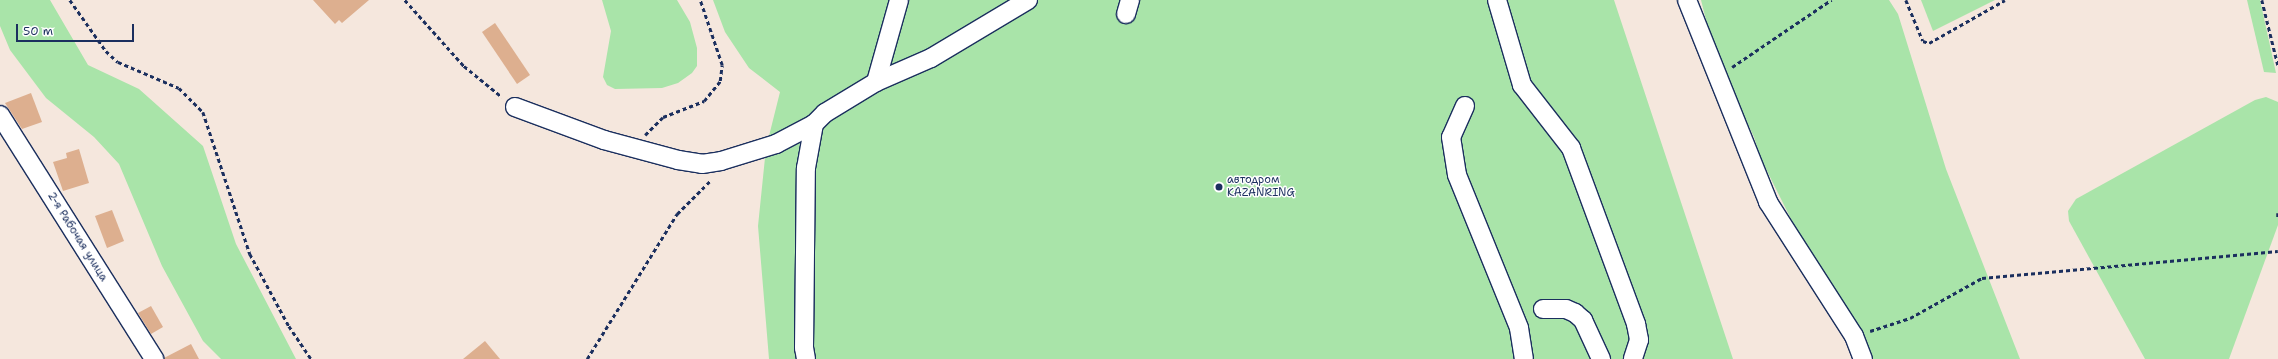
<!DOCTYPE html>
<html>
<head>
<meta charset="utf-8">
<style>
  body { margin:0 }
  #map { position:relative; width:2278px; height:359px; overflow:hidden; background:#f5e7dd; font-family:"Shantell Sans",sans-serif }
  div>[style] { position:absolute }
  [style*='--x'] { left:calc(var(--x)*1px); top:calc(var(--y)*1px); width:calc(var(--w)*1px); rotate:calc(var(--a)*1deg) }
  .green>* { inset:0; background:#a9e4a9 }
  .building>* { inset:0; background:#ddaf8f }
  .path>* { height:2.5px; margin-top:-1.25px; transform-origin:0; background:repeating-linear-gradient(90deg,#1b2f5e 0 4px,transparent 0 7px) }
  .roads { filter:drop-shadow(1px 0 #1b2f5e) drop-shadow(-1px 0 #1b2f5e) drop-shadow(0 1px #1b2f5e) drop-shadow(0 -1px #1b2f5e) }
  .minor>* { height:18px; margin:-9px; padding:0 9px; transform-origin:9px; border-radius:9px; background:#fff }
  .dots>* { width:11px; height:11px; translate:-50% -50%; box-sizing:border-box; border:2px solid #fff; border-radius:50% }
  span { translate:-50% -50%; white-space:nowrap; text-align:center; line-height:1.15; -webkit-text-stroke:3px #fff; paint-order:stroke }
  .poi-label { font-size:11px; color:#1b2f5e }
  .left { translate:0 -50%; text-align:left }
  .street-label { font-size:11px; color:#1b2f5e }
  .scale { position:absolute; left:16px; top:24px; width:118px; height:18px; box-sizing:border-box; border:2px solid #1b2f5e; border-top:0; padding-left:5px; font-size:12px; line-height:14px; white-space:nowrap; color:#1b2f5e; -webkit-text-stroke:3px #fff; paint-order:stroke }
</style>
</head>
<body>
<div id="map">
  <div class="green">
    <div style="clip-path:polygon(0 0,50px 0,88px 65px,139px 89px,203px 146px,236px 244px,296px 359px,221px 359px,203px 341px,162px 266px,119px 164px,94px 137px,46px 98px,10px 50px,0 26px)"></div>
    <div style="clip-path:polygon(602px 0,677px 0,690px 22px,697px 48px,697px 66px,692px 73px,678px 83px,662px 88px,615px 89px,607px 85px,603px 77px,611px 31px)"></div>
    <div style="clip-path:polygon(713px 0,1614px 0,1733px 359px,769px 359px,758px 226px,766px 148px,780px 92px,749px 68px,725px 32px)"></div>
    <div style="clip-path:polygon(1701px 0,1889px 0,1898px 14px,1946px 169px,2020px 359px,1861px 359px,1760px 157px,1754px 137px,1715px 56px)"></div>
    <div style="clip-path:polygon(1921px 0,1995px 0,1933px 31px)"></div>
    <div style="clip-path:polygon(2247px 0,2260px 0,2276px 73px,2264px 72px)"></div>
    <div style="clip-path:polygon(2266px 97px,2278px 102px,2278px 225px,2229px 359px,2145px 359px,2069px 221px,2068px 211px,2076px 199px,2255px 100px)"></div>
  </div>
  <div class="building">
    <div style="clip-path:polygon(313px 0,369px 0,342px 23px,339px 20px,335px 24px)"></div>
    <div style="clip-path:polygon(495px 23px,530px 75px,517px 84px,482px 32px)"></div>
    <div style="clip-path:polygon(31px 93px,42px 122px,22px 129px,5px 103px)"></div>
    <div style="clip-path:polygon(79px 149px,89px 183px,63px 191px,53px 162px,67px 158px,66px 153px)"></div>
    <div style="clip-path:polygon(112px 210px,124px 241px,107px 248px,95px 216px)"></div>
    <div style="clip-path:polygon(151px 306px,163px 327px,151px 334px,138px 313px)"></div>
    <div style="clip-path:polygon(485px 341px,500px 359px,463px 359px)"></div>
    <div style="clip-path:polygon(191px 344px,199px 359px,164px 359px,164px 358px)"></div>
  </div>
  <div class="path">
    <div style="--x:70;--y:0;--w:62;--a:54.8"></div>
    <div style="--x:106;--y:51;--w:16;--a:43"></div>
    <div style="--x:118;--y:62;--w:66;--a:23.1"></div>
    <div style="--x:179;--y:88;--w:34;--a:45"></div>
    <div style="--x:203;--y:112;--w:150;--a:71.7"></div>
    <div style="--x:250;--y:254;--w:82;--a:61.6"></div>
    <div style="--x:289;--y:326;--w:40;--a:56"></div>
    <div style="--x:405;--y:0;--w:89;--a:48.2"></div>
    <div style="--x:464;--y:66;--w:49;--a:39.2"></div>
    <div style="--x:1906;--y:0;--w:44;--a:67.5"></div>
    <div style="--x:1923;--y:41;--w:6;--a:18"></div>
    <div style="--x:1929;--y:43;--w:87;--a:-29.5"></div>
    <div style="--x:2262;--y:0;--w:67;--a:76.2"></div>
    <div style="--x:1732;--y:67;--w:120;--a:-34.1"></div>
    <div style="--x:645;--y:135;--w:25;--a:-45"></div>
    <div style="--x:663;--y:117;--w:44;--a:-21.3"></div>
    <div style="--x:704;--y:101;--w:26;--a:-51"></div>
    <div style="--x:720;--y:81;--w:16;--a:-83"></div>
    <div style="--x:722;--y:65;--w:69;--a:-108.7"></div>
    <div style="--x:2278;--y:213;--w:5;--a:90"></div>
    <div style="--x:1870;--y:331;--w:42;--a:-18"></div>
    <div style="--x:1910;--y:318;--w:82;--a:-29.1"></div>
    <div style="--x:1982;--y:278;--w:297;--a:-5.2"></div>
    <div style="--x:587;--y:359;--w:171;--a:-58.2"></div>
    <div style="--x:677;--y:214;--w:49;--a:-45"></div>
  </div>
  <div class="roads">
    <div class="minor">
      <div style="--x:1497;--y:0;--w:89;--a:73.6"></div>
      <div style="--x:1522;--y:85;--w:80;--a:52.1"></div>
      <div style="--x:1571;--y:148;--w:188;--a:69.7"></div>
      <div style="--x:1636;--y:324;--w:16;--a:79"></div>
      <div style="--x:1639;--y:340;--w:20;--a:108"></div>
      <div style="--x:1687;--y:0;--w:218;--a:68.1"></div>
      <div style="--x:1768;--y:202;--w:159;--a:57.3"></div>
      <div style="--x:1854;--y:336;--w:25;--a:69"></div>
      <div style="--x:1126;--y:14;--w:15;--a:-74"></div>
      <div style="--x:876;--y:82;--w:85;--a:-74.3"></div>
      <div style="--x:1465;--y:106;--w:34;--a:114"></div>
      <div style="--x:1451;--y:137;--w:38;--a:81"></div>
      <div style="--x:1457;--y:175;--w:165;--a:67.9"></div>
      <div style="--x:1519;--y:328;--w:31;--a:81"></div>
      <div style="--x:515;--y:107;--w:95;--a:20.3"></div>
      <div style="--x:604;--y:140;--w:77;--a:15.1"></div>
      <div style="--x:678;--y:160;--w:24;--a:9"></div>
      <div style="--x:702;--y:164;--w:19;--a:-9"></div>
      <div style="--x:721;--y:161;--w:58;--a:-17.2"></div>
      <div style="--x:776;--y:144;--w:43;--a:-27.8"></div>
      <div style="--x:814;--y:124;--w:16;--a:-45"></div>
      <div style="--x:825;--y:113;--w:60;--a:-31.3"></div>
      <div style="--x:876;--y:82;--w:60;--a:-23.6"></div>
      <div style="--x:931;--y:58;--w:113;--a:-30.9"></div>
      <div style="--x:0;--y:115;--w:289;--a:57.7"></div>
      <div style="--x:1543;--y:309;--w:23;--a:0"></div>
      <div style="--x:1566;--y:309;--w:10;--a:24"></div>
      <div style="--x:1575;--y:313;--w:11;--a:41"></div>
      <div style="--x:1583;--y:320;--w:43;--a:65.2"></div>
      <div style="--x:806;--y:359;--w:11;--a:-100"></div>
      <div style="--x:804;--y:348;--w:180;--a:-89.4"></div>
      <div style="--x:806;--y:168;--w:45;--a:-79.7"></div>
    </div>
  </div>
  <div class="dots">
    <div style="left:1219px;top:187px;background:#1b2f5e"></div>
  </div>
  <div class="poi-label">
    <span class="left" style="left:1227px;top:187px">автодром<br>KAZANRING</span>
  </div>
  <div class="street-label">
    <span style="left:77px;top:237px;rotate:58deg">2-я Рабочая улица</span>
  </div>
  <div class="scale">50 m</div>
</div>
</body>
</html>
